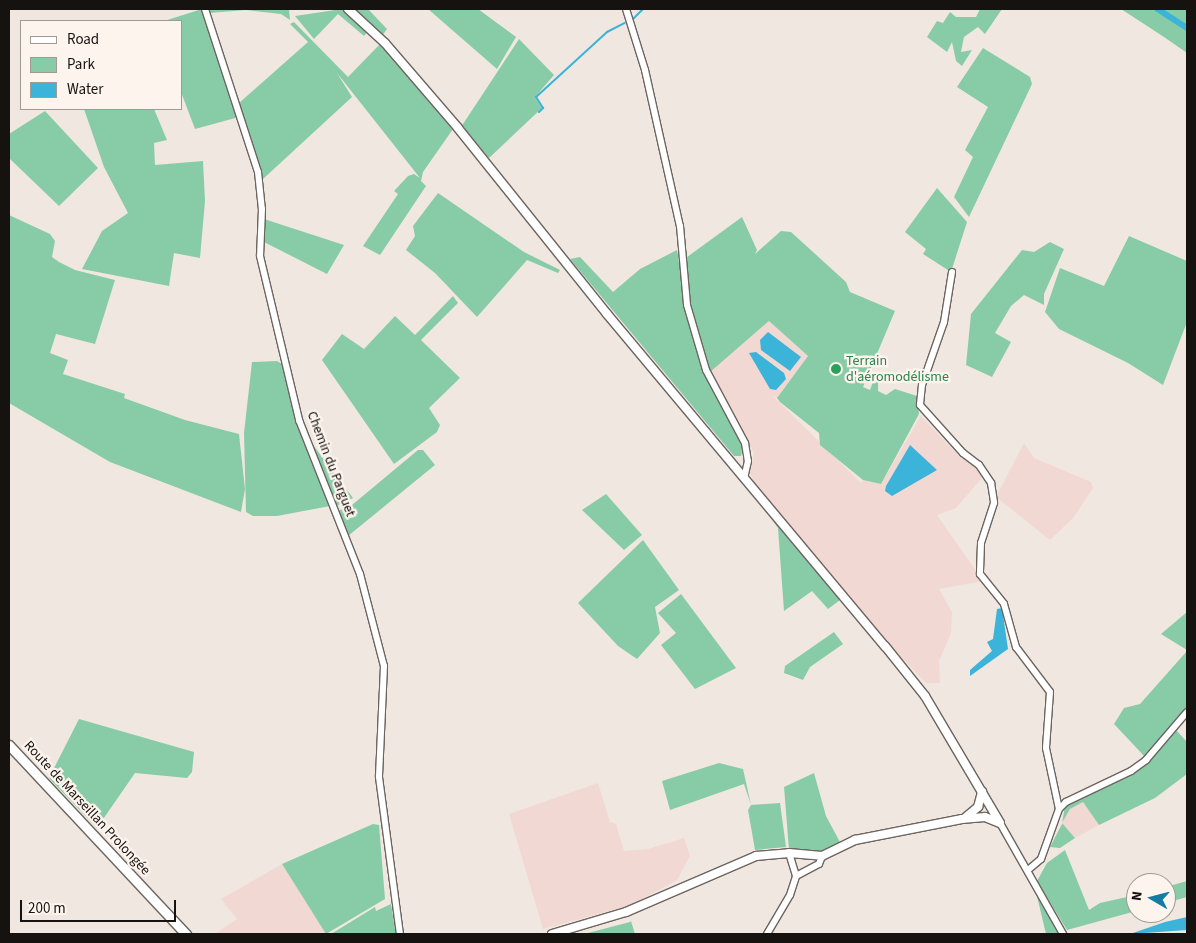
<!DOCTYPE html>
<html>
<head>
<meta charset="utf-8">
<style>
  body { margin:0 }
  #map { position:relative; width:1196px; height:943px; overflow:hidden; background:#f0e7e1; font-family:"Source Sans 3",sans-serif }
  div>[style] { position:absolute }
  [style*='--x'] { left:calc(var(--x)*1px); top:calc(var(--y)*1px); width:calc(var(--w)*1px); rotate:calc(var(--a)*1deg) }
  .industrial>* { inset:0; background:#f2d8d2 }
  .green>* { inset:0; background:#88cca7 }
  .water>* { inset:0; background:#3cb3d8 }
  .stream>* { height:2px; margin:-1px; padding:0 1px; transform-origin:1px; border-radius:1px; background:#3cb3d8 }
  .canal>* { height:5.5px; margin:-2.75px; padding:0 2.75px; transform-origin:2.75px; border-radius:2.75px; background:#3cb3d8 }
  .roads { filter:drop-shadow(1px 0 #6c645f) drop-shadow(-1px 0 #6c645f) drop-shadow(0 1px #6c645f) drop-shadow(0 -1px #6c645f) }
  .minor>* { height:6px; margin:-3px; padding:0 3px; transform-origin:3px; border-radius:3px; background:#fff }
  .tertiary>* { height:8px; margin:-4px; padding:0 4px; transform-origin:4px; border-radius:4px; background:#fff }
  .secondary>* { height:9px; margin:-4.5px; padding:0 4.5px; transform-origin:4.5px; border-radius:4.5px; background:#fff }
  .dots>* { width:14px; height:14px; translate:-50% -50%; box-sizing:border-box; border:2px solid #fdf4ee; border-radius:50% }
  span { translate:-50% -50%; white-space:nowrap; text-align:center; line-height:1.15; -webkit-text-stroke:4.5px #fdf4ee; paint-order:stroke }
  .leisure-label { font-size:14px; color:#27864d }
  .left { translate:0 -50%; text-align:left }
  .street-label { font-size:14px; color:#151210 }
  .frame { position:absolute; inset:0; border:10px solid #151210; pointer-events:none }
  .legend { position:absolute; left:20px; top:20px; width:162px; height:90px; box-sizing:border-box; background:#fdf4ee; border:1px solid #a09a95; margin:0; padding:6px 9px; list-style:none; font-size:15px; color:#151210 }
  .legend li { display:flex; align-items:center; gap:10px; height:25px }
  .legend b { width:25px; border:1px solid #a09a95 }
  .north { position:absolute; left:1126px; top:873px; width:50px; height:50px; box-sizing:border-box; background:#fdf4ee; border:1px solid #a09a95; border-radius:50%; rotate:278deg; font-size:14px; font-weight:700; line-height:20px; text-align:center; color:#151210 }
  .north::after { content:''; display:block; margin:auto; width:18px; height:22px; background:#147ba5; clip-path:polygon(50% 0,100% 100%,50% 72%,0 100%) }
  .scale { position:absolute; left:20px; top:900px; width:156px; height:22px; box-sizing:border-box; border:2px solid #151210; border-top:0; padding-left:6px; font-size:15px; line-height:18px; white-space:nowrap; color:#151210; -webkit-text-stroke:4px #fdf4ee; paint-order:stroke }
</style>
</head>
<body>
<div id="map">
  <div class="industrial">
    <div style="clip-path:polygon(769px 321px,808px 356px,777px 398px,772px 395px,861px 483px,863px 480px,881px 484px,921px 416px,960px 457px,976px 467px,982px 478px,956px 508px,937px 515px,983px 581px,939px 589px,952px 612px,951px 633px,939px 661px,940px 683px,926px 683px,897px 653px,757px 487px,750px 473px,754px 453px,709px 373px)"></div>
    <div style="clip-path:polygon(1024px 443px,1034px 458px,1091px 482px,1093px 488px,1074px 517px,1050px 540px,996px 497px)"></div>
    <div style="clip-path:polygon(598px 783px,610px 822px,616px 824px,624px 851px,648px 849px,684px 838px,690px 856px,677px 880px,631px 905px,543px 929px,509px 814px)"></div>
    <div style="clip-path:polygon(1083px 802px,1099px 825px,1075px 838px,1062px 823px,1070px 809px)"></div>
    <div style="clip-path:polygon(282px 864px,326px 934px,215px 934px,237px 919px,221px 899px)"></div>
  </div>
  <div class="green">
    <div style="clip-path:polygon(202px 9px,239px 117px,195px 129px,181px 92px,181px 21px,164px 21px)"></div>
    <div style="clip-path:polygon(208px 9px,289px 9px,290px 20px,281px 14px,246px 10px,209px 13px)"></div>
    <div style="clip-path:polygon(342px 9px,368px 31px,364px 36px,338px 14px,314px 39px,295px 16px)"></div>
    <div style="clip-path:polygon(355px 9px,368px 9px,387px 29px,382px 36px)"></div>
    <div style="clip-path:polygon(428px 9px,478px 9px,516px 37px,497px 69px)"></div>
    <div style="clip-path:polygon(980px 9px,1002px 9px,985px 34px,978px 27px,964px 37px,961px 52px,972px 50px,962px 66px,956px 61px,952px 42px,947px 52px,927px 37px,937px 21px,943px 23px,950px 12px,956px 17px,976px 17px)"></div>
    <div style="clip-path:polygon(1121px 9px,1187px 9px,1187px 53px,1164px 37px)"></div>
    <div style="clip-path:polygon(294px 22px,348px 77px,381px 43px,453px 129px,423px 172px,421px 181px,426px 186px,380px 255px,363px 246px,398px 194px,394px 191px,408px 176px,414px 174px,420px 178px,337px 73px,352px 97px,263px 179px,239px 103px,308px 42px,290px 24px)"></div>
    <div style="clip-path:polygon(519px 39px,554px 75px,535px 97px,542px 108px,489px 158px,461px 127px)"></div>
    <div style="clip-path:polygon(983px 48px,1030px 77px,1032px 84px,969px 217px,954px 197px,973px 157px,965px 150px,988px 107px,957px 87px)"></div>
    <div style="clip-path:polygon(84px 109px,154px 109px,167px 140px,154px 143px,155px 165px,203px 161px,205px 201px,200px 258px,174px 253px,169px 286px,82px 269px,102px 231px,128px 213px,104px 167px)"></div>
    <div style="clip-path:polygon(45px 111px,98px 168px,59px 206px,9px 158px,9px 134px)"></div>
    <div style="clip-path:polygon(937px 188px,967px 222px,951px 272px,923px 254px,926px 249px,905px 232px)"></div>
    <div style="clip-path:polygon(438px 193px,524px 252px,560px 270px,558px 273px,527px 260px,477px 317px,435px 273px,406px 250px,415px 236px,413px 226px)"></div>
    <div style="clip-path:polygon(9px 215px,50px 234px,55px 241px,52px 257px,59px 262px,75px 270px,115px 280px,95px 344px,56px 334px,50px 353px,68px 360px,63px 374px,125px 394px,124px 398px,185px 420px,239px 434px,245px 489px,241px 512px,110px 462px,9px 403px)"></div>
    <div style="clip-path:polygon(742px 217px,757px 250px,755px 254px,781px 231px,791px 232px,846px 282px,850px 292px,895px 311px,863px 387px,870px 390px,874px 379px,878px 381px,878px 391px,886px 395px,895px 389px,917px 396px,919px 414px,881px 484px,863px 480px,820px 445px,819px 433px,780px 402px,777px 398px,808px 356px,769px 321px,709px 373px,689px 307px,683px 260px)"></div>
    <div style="clip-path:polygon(264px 219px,344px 245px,327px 274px,262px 241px)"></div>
    <div style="clip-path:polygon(1129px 236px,1187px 261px,1187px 322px,1163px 385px,1128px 363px,1059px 329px,1045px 312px,1060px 268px,1104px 286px)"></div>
    <div style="clip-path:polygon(1050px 242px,1064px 249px,1044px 294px,1044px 305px,1024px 295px,1011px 306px,995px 333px,1011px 342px,992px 377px,966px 365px,971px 314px,1022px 250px,1034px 252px)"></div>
    <div style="clip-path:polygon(677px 250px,690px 327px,743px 445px,741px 456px,734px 456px,570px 259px,580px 257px,613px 292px,640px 269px)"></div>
    <div style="clip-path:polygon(453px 296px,458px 303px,421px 340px,460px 378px,429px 408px,440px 425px,437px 432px,394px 464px,322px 360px,342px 334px,364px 349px,395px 316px,415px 335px)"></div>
    <div style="clip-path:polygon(277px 361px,282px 364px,303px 441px,330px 506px,277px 516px,253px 516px,246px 512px,244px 433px,252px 362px)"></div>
    <div style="clip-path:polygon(307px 437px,353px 498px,336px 506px)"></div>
    <div style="clip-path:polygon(418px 450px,423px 450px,435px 465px,348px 536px,338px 511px,352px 505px)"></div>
    <div style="clip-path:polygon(606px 494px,642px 535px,624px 550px,582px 510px)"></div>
    <div style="clip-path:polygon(755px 496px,840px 600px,828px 609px,812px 591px,784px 611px,778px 528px)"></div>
    <div style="clip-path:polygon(643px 540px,679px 590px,655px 607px,660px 633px,637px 659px,618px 646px,578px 603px)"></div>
    <div style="clip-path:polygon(681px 594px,736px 668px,695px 689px,661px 645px,676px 633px,658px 613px)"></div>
    <div style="clip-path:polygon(1187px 612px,1187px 650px,1161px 634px)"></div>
    <div style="clip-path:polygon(834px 632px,843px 644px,810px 667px,803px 680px,784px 673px,785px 666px)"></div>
    <div style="clip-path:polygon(1187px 651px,1187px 708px,1146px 758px,1114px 724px,1124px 708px,1140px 704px)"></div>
    <div style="clip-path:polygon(79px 719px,194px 752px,192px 772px,187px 778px,135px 773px,97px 828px,49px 778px)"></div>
    <div style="clip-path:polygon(1176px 730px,1187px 742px,1187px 774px,1155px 798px,1099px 825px,1083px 802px,1070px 809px,1062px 823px,1075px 838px,1060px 848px,1050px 847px,1062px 824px,1065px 805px,1120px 779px)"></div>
    <div style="clip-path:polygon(719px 763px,743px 769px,751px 805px,780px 803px,786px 847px,755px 850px,748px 810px,751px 805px,744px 784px,670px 810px,662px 781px)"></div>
    <div style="clip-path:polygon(814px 773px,826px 816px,841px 844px,821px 853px,789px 850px,784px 787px)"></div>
    <div style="clip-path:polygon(373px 824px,379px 825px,385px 899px,326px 934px,282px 864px)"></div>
    <div style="clip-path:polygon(1065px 850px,1089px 910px,1100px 903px,1136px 895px,1136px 911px,1067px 930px,1037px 881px,1047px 863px)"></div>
    <div style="clip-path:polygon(1187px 881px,1187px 897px,1166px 903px,1166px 887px)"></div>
    <div style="clip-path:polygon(1036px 892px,1059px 934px,1046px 934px)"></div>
    <div style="clip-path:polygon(391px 904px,396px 934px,331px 934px,375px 907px,376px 911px)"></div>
    <div style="clip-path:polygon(631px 921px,635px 934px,584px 934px,630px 922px)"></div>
  </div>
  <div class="water">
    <div style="clip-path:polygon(768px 332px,801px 357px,790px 371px,761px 350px,760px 340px)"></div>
    <div style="clip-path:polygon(756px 352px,784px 373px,786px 379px,776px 390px,770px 389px,749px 353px)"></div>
    <div style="clip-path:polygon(910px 445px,937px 470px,892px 496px,885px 491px,886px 486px)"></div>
    <div style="clip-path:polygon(1002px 608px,1008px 649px,970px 676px,970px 670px,992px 651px,987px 642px,993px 639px,997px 609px)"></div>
    <div style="clip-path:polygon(1187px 917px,1187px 930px,1130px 934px,1165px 922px)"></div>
  </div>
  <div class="stream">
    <div style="--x:631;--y:21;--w:17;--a:-45"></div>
    <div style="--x:539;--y:112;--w:6;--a:-45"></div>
    <div style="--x:543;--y:108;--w:13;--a:-122"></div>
    <div style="--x:536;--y:97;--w:96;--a:-42.5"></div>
    <div style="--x:607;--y:32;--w:20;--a:-27"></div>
  </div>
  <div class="canal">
    <div style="--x:1158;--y:9;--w:35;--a:33"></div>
  </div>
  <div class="roads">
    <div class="minor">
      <div style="--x:205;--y:9;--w:171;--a:72"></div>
      <div style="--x:258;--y:172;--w:37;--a:84"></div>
      <div style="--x:262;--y:209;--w:47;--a:92.4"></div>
      <div style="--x:260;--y:256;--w:169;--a:76.6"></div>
      <div style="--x:299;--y:420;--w:166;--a:68.4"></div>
      <div style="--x:360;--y:574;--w:95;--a:75.4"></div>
      <div style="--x:384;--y:666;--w:111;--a:92.6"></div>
      <div style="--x:379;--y:777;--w:158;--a:82.4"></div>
      <div style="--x:626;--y:9;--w:64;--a:72.7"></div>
      <div style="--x:645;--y:70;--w:160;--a:77.4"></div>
      <div style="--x:680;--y:226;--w:79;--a:84.9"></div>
      <div style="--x:687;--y:305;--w:68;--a:73.7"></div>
      <div style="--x:706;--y:370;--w:83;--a:61.9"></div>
      <div style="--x:745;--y:443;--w:18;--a:81"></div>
      <div style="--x:748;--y:461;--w:18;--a:103"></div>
      <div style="--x:952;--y:272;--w:51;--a:99.1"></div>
      <div style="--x:944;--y:322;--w:67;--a:109.2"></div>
      <div style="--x:922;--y:385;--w:20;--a:96"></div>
      <div style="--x:920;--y:405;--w:64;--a:48.1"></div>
      <div style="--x:963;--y:453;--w:20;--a:37"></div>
      <div style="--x:979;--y:465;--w:22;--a:56"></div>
      <div style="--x:991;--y:483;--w:20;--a:81"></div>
      <div style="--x:994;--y:503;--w:42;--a:108"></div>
      <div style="--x:981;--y:543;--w:31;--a:92"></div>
      <div style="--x:980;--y:574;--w:38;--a:51"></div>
      <div style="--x:1004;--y:604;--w:45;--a:74.4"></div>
      <div style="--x:1016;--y:647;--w:56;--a:52.9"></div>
      <div style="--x:1050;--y:692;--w:56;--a:94.1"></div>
      <div style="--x:1046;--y:748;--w:62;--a:78"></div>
      <div style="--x:1059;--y:809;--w:53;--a:109.8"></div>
      <div style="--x:1041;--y:859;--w:17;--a:140"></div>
      <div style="--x:1059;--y:809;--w:10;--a:-45"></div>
      <div style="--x:1066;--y:802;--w:72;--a:-25.5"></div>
      <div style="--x:1131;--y:771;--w:19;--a:-36"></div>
      <div style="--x:1146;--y:760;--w:63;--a:-49.5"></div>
      <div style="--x:1000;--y:823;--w:128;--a:60.4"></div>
      <div style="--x:789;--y:853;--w:24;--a:73"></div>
      <div style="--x:796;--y:876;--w:26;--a:-28"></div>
      <div style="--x:819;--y:864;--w:9;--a:-69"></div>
      <div style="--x:767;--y:934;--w:45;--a:-59.5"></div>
      <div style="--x:790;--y:895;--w:20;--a:-72"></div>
    </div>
    <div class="tertiary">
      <div style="--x:348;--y:9;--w:50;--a:42.6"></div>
      <div style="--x:385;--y:43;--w:112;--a:49.3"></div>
      <div style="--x:458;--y:128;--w:238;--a:51.3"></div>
      <div style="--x:607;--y:314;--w:433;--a:50.1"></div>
      <div style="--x:885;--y:646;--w:64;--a:51.3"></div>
      <div style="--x:925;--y:696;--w:147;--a:59.4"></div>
      <div style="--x:966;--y:817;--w:16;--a:-40"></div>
      <div style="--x:978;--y:807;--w:16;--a:-75"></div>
      <div style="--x:552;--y:934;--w:77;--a:-16.6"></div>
      <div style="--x:626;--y:912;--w:142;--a:-23.3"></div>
      <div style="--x:756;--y:856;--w:33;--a:-5"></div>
      <div style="--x:789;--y:853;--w:33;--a:5"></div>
      <div style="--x:822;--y:856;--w:37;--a:-26"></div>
      <div style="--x:855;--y:840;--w:109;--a:-11.1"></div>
      <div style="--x:962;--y:819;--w:23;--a:-5"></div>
      <div style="--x:985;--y:817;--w:16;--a:22"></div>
    </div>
    <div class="secondary">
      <div style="--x:9;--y:745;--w:259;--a:46.9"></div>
    </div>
  </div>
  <div class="dots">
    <div style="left:836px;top:369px;background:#2e9e5b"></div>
  </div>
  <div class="leisure-label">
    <span class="left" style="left:846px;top:369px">Terrain<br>d'aéromodélisme</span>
  </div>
  <div class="street-label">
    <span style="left:331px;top:464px;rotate:69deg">Chemin du Parguet</span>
    <span style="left:87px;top:808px;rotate:47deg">Route de Marseillan Prolongée</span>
  </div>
  <div class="frame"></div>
  <ul class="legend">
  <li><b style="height:6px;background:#fff"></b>Road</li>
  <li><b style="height:14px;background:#88cca7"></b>Park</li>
  <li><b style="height:14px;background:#3cb3d8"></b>Water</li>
  </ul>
  <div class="north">N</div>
  <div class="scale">200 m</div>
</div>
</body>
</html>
